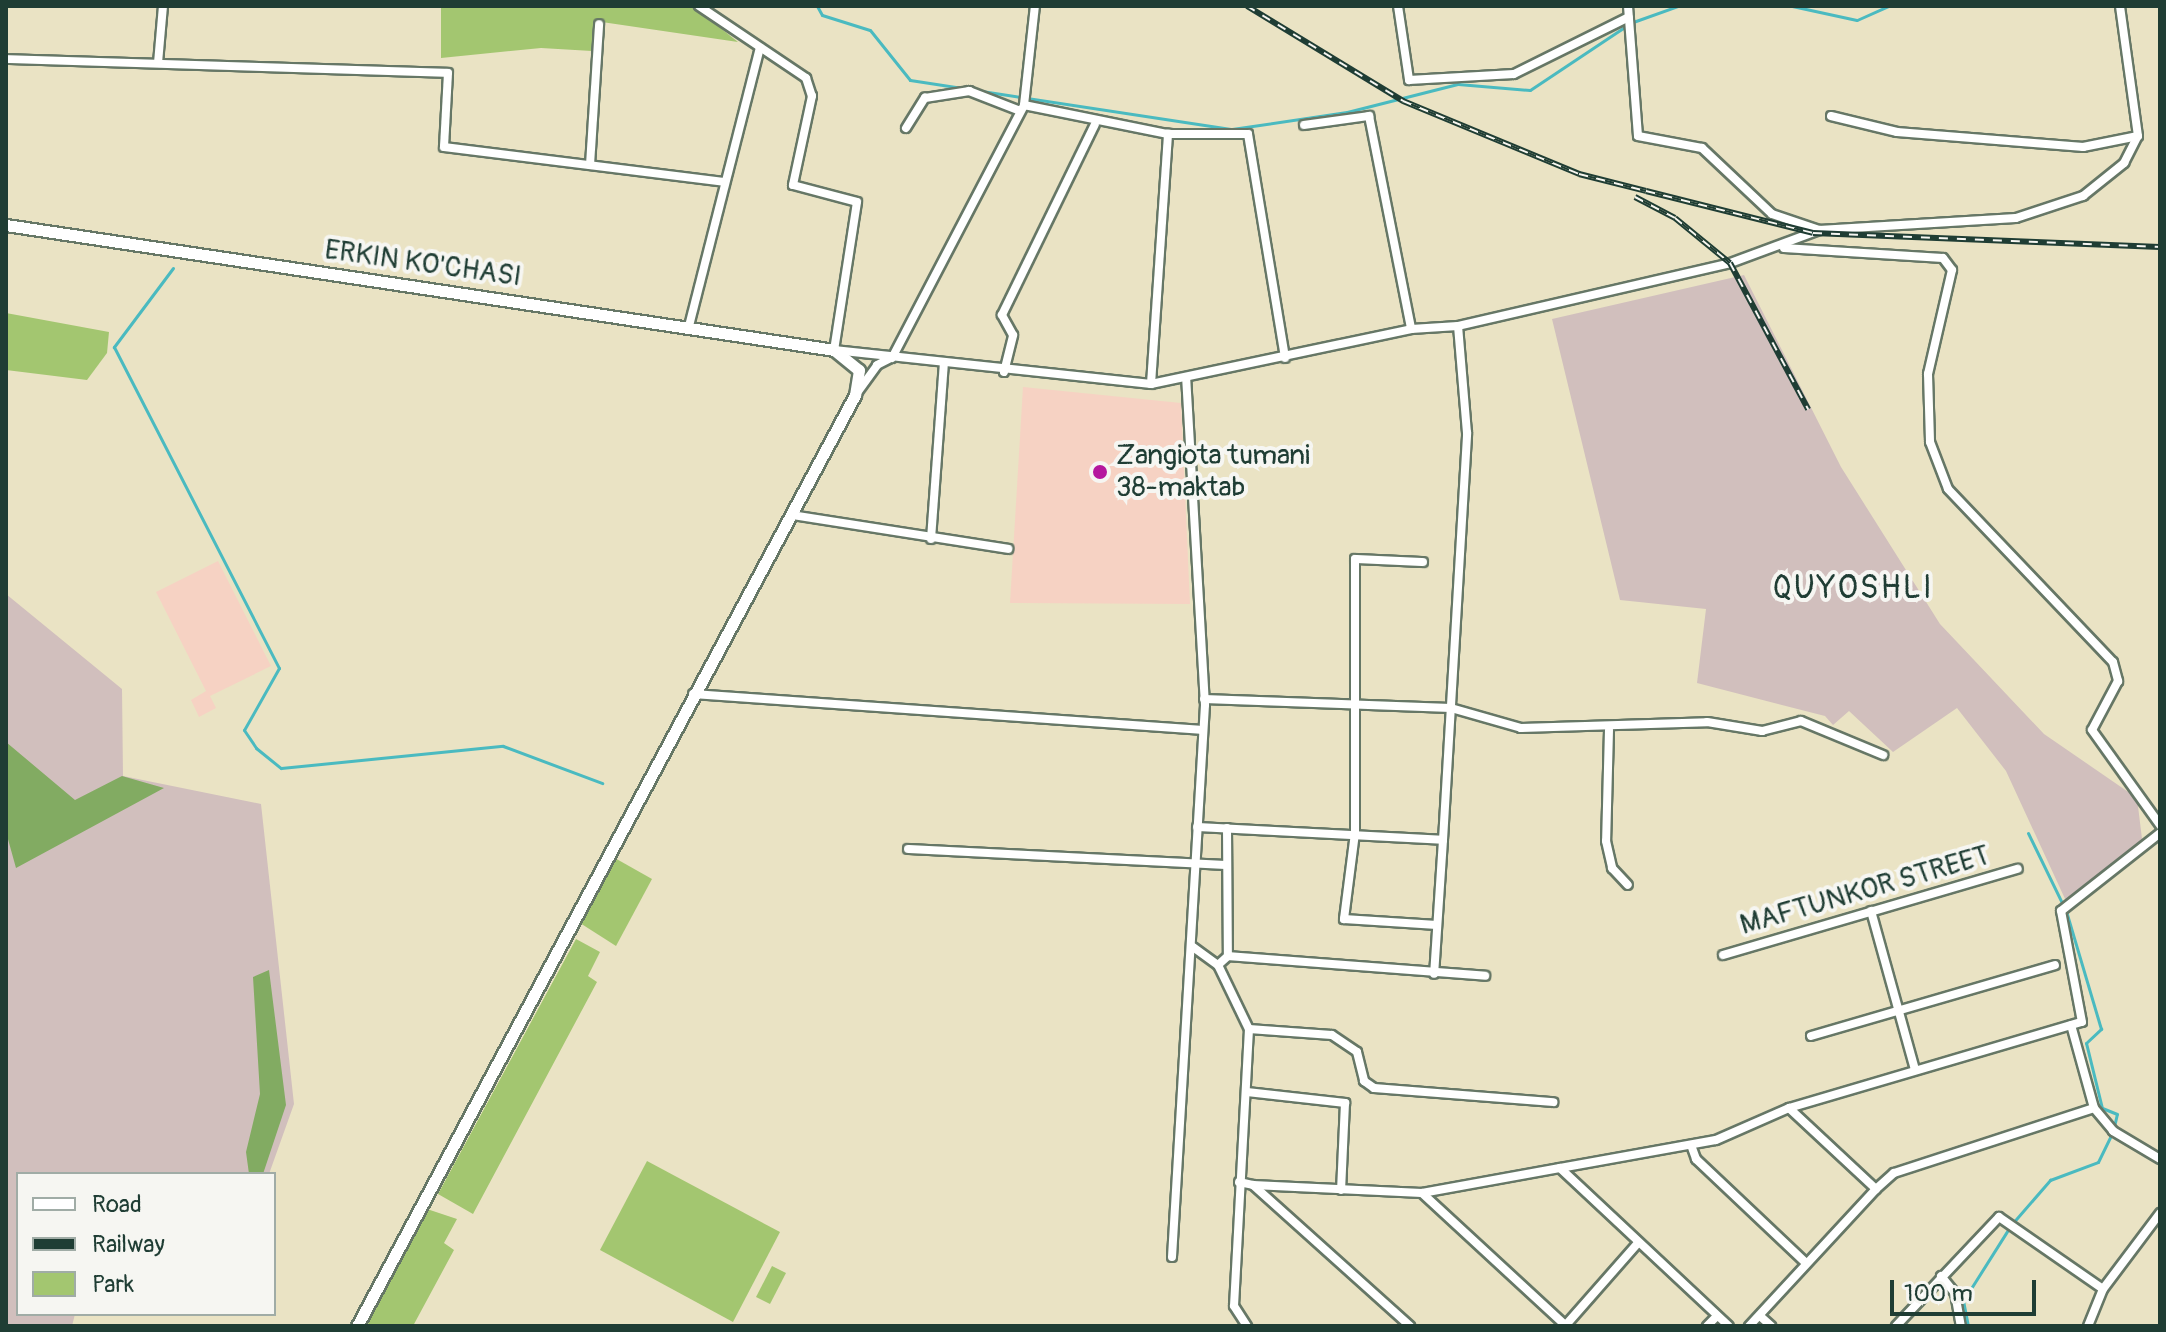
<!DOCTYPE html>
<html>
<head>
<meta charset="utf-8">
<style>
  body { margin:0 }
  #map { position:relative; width:2166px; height:1332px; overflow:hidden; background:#eae3c4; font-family:Pangolin,sans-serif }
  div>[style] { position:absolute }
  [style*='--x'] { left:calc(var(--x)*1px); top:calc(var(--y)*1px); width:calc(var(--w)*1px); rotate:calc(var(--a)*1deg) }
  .built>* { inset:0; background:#f6d2c3 }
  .industrial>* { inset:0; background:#d1bfbd }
  .green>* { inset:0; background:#a3c670 }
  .forest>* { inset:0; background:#82ab62 }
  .stream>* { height:3px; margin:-1.5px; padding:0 1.5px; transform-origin:1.5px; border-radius:1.5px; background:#4abac0 }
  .roads { filter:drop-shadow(2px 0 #676) drop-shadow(-2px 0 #676) drop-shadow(0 2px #676) drop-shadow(0 -2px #676) }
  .street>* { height:8px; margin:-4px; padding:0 4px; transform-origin:4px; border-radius:4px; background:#fff }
  .secondary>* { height:11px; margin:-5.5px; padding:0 5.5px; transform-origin:5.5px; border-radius:5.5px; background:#fff }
  .rail>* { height:6px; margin-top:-3px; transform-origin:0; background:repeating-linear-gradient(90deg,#f6f6f2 0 9px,#1f3d34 0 18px); box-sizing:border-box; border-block:2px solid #1f3d34 }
  .dots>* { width:22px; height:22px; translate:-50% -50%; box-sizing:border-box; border:4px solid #f6f6f2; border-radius:50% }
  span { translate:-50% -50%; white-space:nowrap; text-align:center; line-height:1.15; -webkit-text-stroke:8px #f6f6f2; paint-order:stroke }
  .street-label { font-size:28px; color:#1f3d34 }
  .poi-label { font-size:28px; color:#1f3d34 }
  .left { translate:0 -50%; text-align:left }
  .quarter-label { font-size:32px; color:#1f3d34; letter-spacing:2px }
  .frame { position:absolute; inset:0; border:8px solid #1f3d34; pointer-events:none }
  .legend { position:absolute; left:16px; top:1172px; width:260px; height:144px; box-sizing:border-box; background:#f6f6f2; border:2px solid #a0aca6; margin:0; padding:10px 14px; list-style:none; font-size:24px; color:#1f3d34 }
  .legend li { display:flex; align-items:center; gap:16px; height:40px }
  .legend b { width:40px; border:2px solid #a0aca6 }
  .scale { position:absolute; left:1890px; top:1280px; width:146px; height:36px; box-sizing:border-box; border:4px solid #1f3d34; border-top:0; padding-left:10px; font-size:24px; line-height:28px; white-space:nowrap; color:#1f3d34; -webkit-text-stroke:6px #f6f6f2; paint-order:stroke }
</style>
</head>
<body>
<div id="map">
  <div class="built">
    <div style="clip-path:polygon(1023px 387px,1181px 403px,1190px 604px,1010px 603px)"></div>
    <div style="clip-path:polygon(218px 561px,271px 666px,210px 696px,216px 708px,199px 717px,191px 700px,206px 691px,156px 592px)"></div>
  </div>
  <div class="industrial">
    <div style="clip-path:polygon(1744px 275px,1841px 467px,1940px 624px,2044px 734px,2137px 798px,2143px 847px,2066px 901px,2006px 771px,1957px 708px,1893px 752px,1849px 711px,1833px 725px,1825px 716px,1697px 683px,1706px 609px,1620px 600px,1552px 319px)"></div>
    <div style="clip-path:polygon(6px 594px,122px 689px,123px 776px,261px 804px,294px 1104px,269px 1174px,18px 1174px,18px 1314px,75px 1314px,72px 1326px,6px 1326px)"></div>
  </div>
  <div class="green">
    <div style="clip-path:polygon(441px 6px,693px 6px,738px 42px,595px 21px,592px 51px,541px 48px,441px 58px)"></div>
    <div style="clip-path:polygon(6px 313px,109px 332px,107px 353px,87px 380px,6px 370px)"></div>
    <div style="clip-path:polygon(613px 857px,652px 879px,616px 946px,580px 923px)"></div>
    <div style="clip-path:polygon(576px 939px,600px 952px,588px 976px,597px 982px,473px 1214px,438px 1194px)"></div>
    <div style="clip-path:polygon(647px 1161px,780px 1232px,733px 1322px,600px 1250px)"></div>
    <div style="clip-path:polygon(427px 1209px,457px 1219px,444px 1243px,454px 1250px,413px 1326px,367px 1326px)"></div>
    <div style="clip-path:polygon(772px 1266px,786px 1273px,770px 1304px,756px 1297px)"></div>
  </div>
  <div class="forest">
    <div style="clip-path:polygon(6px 742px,75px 800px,122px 776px,164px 788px,16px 868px,6px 832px)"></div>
    <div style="clip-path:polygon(269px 970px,286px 1105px,263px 1174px,249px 1174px,246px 1152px,260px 1094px,253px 977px)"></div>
  </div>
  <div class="stream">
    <div style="--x:817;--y:6;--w:10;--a:61"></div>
    <div style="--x:822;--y:15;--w:50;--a:17.4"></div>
    <div style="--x:870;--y:30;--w:64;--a:51.3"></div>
    <div style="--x:910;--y:80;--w:326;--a:8.7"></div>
    <div style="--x:1232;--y:129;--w:116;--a:-8.4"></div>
    <div style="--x:1347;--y:112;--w:114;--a:-14.2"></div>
    <div style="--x:1458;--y:84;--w:72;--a:4.8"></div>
    <div style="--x:1530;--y:90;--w:115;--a:-33.7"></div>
    <div style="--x:1792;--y:6;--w:66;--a:12.2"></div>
    <div style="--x:1857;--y:20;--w:34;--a:-24"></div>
    <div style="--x:1633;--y:22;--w:48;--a:-19.6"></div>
    <div style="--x:173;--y:268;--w:99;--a:126.8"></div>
    <div style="--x:114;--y:347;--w:361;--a:62.8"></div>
    <div style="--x:279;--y:668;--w:71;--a:119.4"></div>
    <div style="--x:244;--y:730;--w:22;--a:56"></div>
    <div style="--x:256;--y:748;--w:32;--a:39"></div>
    <div style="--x:281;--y:768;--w:223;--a:-5.7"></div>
    <div style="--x:503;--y:746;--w:106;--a:20.5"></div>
    <div style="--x:2028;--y:833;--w:80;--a:64.1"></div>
    <div style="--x:1968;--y:1326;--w:25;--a:-101"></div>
    <div style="--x:1963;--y:1301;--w:90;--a:-57.7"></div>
    <div style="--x:2011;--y:1225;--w:60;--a:-49.1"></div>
    <div style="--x:2050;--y:1180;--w:51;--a:-20.6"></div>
    <div style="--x:2098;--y:1162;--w:34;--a:-64"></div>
    <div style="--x:2113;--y:1131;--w:17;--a:-77"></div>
    <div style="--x:2117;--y:1114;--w:16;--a:-158"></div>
    <div style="--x:2102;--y:1108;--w:67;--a:-103.8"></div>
    <div style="--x:2086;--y:1043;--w:21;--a:-43"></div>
    <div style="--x:2101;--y:1029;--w:123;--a:-106.5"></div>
  </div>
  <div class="roads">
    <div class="street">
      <div style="--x:699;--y:6;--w:129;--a:33.9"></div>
      <div style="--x:806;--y:78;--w:19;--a:72"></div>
      <div style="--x:812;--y:96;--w:91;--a:102.1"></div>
      <div style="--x:793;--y:185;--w:66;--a:14.9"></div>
      <div style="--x:857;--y:202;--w:150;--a:98.8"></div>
      <div style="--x:834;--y:350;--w:319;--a:6.1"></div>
      <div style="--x:1151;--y:384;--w:266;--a:-11.9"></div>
      <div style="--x:1411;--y:329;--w:47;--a:-3.7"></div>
      <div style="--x:1458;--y:326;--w:279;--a:-13"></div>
      <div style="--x:1730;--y:263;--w:95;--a:-20.3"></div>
      <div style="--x:1398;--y:6;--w:75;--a:81.5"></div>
      <div style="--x:1409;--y:80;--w:105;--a:-3.3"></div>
      <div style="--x:1514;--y:74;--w:128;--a:-26.4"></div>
      <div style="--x:1628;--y:6;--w:130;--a:85.6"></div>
      <div style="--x:1638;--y:136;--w:65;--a:10.6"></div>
      <div style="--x:1702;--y:148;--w:96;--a:43.3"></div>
      <div style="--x:1772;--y:214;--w:50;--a:18.8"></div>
      <div style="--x:1819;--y:230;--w:197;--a:-3.5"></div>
      <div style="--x:2016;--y:218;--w:71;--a:-18.2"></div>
      <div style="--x:2083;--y:196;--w:53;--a:-38.8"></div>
      <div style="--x:2124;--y:163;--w:30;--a:-63"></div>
      <div style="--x:2138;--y:136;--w:131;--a:-97.9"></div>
      <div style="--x:6;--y:59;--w:442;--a:1.8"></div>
      <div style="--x:448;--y:73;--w:74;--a:93.1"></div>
      <div style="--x:444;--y:147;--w:282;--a:7.1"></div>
      <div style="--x:158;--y:63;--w:57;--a:-85"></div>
      <div style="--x:1024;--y:105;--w:100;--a:-83.7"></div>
      <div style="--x:1831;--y:116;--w:68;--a:13.6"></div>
      <div style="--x:1897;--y:132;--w:187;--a:4.6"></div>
      <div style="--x:2083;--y:147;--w:56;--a:-11.3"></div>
      <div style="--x:1304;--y:125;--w:66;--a:-7.9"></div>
      <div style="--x:1369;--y:116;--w:217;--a:78.8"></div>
      <div style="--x:906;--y:128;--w:36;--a:-58"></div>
      <div style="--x:925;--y:98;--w:45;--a:-9"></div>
      <div style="--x:969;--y:91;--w:53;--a:21.2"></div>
      <div style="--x:590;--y:165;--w:141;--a:-86.3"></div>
      <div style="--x:1784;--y:248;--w:159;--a:3.6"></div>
      <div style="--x:1943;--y:258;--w:15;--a:53"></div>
      <div style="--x:1952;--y:270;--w:107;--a:103"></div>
      <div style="--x:1928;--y:374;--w:68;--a:88.3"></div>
      <div style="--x:1930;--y:442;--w:50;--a:69"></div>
      <div style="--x:1948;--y:489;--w:239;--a:46.4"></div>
      <div style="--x:2113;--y:662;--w:20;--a:75"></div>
      <div style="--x:2118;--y:681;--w:55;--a:118"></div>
      <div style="--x:2092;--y:730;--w:117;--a:54.4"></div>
      <div style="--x:689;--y:326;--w:287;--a:-75.7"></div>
      <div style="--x:892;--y:358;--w:285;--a:-62.4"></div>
      <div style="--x:1024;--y:105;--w:147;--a:11.4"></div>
      <div style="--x:1168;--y:134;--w:80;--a:0"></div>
      <div style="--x:1248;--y:134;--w:227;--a:80.6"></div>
      <div style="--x:1004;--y:372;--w:38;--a:-76"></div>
      <div style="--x:1013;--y:335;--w:23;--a:-119"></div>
      <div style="--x:1002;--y:315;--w:212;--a:-64"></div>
      <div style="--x:1151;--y:384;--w:251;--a:-86.1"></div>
      <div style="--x:857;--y:393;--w:34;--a:-54"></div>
      <div style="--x:877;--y:365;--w:16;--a:-27"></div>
      <div style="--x:792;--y:515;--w:219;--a:8.9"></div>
      <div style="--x:931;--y:539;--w:175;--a:-85.8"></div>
      <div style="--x:1423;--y:562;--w:68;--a:-177.5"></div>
      <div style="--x:1355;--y:559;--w:274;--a:90"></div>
      <div style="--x:1355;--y:833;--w:87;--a:97.3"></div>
      <div style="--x:1344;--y:919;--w:93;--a:3.7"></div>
      <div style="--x:693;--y:694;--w:511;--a:4.04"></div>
      <div style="--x:1204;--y:699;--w:247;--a:2.1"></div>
      <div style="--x:1451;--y:708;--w:73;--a:15.9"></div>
      <div style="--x:1521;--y:728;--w:186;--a:-1.8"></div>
      <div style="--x:1707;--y:722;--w:56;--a:9.3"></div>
      <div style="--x:1762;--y:731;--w:40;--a:-14.4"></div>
      <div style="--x:1801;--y:721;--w:89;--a:22.5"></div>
      <div style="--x:1609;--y:730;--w:111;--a:91.5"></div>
      <div style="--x:1606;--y:841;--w:28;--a:77"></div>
      <div style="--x:1612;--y:868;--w:23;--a:47"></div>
      <div style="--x:1197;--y:827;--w:246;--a:3"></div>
      <div style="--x:1443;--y:840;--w:134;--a:93.8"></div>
      <div style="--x:1227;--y:828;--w:128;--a:89.6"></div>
      <div style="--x:1443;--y:840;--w:408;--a:-86.6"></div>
      <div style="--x:1467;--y:433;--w:107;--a:-94.8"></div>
      <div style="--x:908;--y:849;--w:319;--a:2.9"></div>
      <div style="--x:1871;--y:911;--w:165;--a:74.5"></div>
      <div style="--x:1193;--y:947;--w:31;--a:36"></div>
      <div style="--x:1218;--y:965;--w:71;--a:64.2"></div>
      <div style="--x:1249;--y:1029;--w:277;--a:93.1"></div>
      <div style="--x:1234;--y:1306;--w:24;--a:57"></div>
      <div style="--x:1723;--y:955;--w:307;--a:-16.3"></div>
      <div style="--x:1218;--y:965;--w:13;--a:-42"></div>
      <div style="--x:1228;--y:956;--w:258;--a:4.4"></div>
      <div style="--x:2071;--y:1025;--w:86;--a:74.5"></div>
      <div style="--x:2094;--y:1108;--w:30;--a:50"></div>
      <div style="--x:2113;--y:1131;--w:55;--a:30.8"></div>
      <div style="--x:1249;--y:1029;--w:83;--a:4.1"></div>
      <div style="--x:1332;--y:1035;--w:30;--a:34"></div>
      <div style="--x:1357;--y:1052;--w:30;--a:76"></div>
      <div style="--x:1364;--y:1081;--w:12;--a:35"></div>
      <div style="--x:1374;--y:1088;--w:180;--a:4.5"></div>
      <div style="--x:1811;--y:1036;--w:254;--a:-16.2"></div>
      <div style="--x:1247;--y:1092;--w:99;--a:6.4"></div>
      <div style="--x:1345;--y:1103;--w:87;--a:92.6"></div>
      <div style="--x:1789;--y:1108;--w:305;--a:-16.4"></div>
      <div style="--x:2082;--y:1022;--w:113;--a:-100.7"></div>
      <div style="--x:2061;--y:911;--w:126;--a:-38.2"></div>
      <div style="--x:1691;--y:1145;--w:15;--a:70"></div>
      <div style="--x:1696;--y:1159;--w:151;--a:43.4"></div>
      <div style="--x:1560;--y:1168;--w:158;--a:-10.2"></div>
      <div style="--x:1716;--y:1140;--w:80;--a:-23.7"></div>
      <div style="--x:1789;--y:1108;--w:119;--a:43"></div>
      <div style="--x:1876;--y:1189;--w:187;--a:132.8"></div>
      <div style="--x:1239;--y:1182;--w:14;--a:12"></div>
      <div style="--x:1253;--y:1185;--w:211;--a:41.9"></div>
      <div style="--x:1253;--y:1185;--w:169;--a:2.7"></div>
      <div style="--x:1422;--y:1193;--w:140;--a:-10.3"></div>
      <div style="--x:1560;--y:1168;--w:231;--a:43.1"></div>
      <div style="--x:1876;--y:1189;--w:24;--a:-42"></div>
      <div style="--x:1894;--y:1173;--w:210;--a:-18"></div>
      <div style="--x:1422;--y:1193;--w:195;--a:42.7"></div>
      <div style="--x:1172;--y:1257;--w:553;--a:-86.58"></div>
      <div style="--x:1205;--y:705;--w:327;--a:-93.3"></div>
      <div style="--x:1941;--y:1276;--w:22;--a:51"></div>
      <div style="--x:1955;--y:1293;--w:34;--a:80"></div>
      <div style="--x:2103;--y:1289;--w:95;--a:-53.1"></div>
      <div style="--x:1760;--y:1316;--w:15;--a:42"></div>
      <div style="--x:1565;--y:1326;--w:111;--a:-48.7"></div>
      <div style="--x:1707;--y:1326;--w:14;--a:-45"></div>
      <div style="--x:1896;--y:1326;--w:150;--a:-46.6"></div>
      <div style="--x:1999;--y:1217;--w:126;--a:34.7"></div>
      <div style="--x:2103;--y:1289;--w:40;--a:112"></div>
    </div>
    <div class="secondary">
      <div style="--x:6;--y:225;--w:837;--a:8.58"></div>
      <div style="--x:834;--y:350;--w:32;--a:39"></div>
      <div style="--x:859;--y:370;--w:25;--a:99"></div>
      <div style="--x:855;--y:395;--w:1056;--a:118.14"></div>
    </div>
  </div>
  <div class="rail">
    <div style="--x:1247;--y:6;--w:183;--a:31.3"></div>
    <div style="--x:1403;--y:101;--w:191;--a:22.5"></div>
    <div style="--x:1579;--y:174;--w:69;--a:14.2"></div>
    <div style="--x:1646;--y:191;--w:172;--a:14.1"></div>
    <div style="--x:1813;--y:233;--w:347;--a:2.3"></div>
    <div style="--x:1635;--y:197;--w:45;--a:27.7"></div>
    <div style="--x:1675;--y:218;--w:71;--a:39.3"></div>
    <div style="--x:1730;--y:263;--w:166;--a:61.9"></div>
  </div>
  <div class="dots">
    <div style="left:1100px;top:472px;background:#b5179e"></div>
  </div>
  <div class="street-label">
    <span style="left:423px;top:264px;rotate:8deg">ERKIN KO'CHASI</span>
    <span style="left:1865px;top:891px;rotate:-16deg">MAFTUNKOR STREET</span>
  </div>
  <div class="poi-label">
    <span class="left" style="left:1116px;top:472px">Zangiota tumani<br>38-maktab</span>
  </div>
  <div class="quarter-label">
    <span style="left:1853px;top:588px">QUYOSHLI</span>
  </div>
  <div class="frame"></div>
  <ul class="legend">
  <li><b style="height:10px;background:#fff"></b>Road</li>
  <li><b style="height:10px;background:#1f3d34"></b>Railway</li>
  <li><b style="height:22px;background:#a3c670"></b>Park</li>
  </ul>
  <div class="scale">100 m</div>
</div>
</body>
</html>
